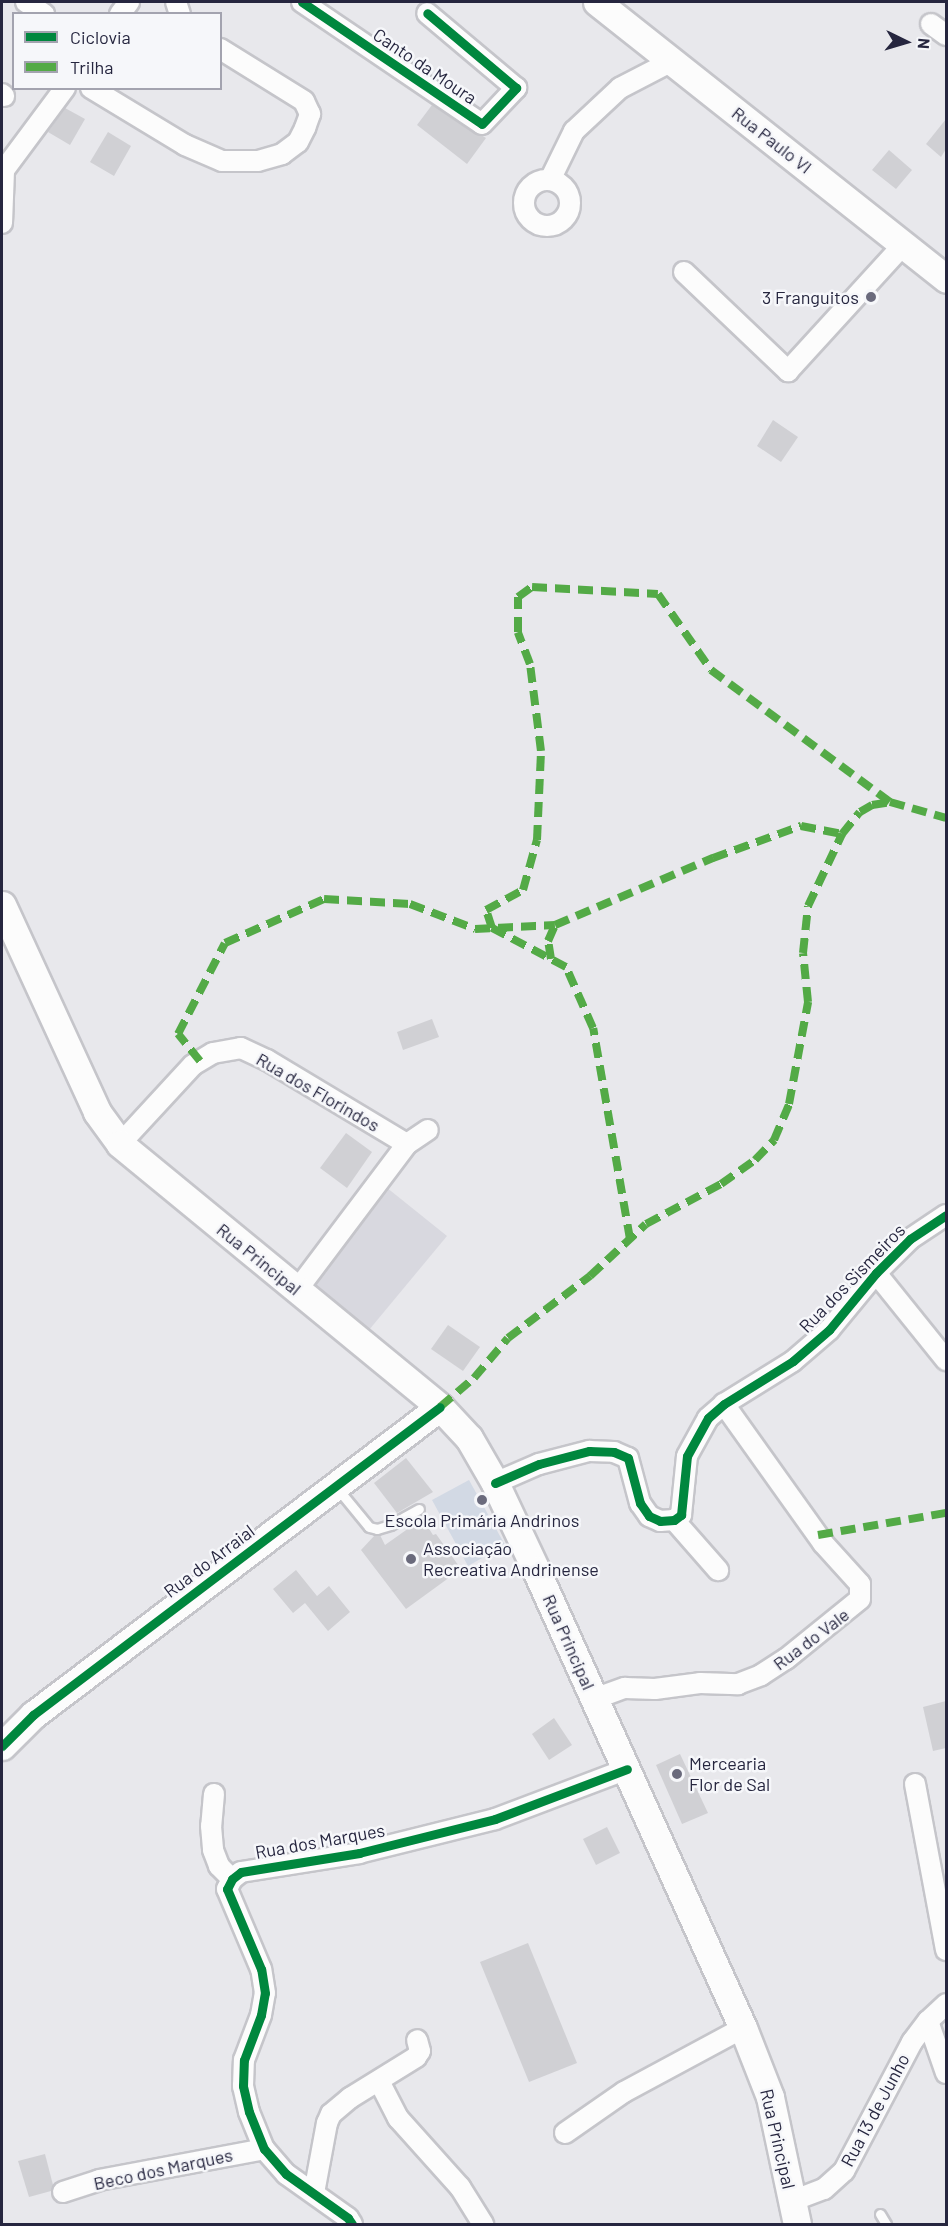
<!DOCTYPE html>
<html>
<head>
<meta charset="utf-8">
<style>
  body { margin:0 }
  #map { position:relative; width:948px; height:2226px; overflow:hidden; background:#e8e8ec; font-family:Barlow,sans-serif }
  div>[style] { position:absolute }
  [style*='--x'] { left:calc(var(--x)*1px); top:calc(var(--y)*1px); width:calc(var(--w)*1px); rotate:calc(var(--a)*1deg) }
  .built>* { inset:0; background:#d8d8df }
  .green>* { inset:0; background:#d2d9e4 }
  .building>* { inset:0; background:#d0d0d4 }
  .roads { filter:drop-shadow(2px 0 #c5c5ca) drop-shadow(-2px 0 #c5c5ca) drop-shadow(0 2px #c5c5ca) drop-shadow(0 -2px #c5c5ca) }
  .lane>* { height:9px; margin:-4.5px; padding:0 4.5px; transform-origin:4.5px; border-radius:4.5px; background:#fcfcfc }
  .street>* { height:20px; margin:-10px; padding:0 10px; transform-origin:10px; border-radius:10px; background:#fcfcfc }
  .street>.ring { margin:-10px; padding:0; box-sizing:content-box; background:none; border:20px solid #fcfcfc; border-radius:50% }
  .secondary>* { height:27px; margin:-13.5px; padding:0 13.5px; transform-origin:13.5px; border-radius:13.5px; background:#fcfcfc }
  .quiet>* { height:8px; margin-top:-4px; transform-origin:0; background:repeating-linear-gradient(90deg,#53aa46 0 15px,transparent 0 23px) }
  .cycleway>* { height:9px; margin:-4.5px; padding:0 4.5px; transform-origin:4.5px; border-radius:4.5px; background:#00873e }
  .dots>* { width:16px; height:16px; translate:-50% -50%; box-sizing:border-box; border:3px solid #f6f7fa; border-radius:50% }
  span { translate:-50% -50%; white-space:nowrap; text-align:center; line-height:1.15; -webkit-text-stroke:5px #f6f7fa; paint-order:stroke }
  .street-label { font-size:18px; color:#26263f }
  .poi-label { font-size:18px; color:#26263f }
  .right { translate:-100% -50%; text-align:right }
  .left { translate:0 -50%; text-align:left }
  .frame { position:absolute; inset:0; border:3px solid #26263f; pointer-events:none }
  .legend { position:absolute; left:12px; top:12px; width:210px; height:78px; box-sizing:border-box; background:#f6f7fa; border:2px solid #a3a3af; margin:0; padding:8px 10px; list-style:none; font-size:18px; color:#26263f }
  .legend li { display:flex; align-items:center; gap:12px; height:30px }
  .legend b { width:30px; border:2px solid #a3a3af }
  .north { position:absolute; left:876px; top:12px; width:60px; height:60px; -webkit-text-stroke:4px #f6f7fa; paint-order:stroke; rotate:95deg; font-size:16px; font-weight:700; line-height:24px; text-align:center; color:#26263f }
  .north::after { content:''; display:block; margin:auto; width:21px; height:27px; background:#26263f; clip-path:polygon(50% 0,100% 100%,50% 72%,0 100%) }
</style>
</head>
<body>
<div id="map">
  <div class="built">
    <div style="clip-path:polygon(381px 1183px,447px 1236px,369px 1330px,308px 1281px)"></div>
  </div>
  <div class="green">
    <div style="clip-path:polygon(469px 1480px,505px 1545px,468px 1566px,432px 1500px)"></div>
  </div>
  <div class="building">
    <div style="clip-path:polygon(432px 105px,486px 138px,467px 164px,417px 125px)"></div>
    <div style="clip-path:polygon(65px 108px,85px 119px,70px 145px,48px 132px)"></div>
    <div style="clip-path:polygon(946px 119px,946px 149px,941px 157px,926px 144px)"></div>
    <div style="clip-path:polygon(108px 132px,131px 146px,114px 176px,90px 162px)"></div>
    <div style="clip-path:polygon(889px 150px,912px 170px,896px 189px,872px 170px)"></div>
    <div style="clip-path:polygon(773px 420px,798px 437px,781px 462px,757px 446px)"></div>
    <div style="clip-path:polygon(432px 1019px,439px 1037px,403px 1050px,397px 1032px)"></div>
    <div style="clip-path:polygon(346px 1133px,372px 1152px,347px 1188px,320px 1168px)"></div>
    <div style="clip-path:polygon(448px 1325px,480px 1347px,463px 1371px,431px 1349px)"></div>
    <div style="clip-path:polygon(406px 1458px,433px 1492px,397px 1513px,374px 1483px)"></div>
    <div style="clip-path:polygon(421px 1516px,433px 1535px,436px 1534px,461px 1569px,406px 1609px,361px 1550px,375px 1535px,380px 1535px,385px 1545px,409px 1528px,406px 1524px)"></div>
    <div style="clip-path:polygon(296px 1570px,317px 1596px,329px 1586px,350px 1612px,328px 1631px,305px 1603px,293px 1613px,273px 1589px)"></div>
    <div style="clip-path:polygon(946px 1701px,946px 1748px,933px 1751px,923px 1707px)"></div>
    <div style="clip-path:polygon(554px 1718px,572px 1745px,549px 1760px,532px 1734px)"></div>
    <div style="clip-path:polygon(680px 1754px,708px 1813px,682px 1824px,656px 1765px)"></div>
    <div style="clip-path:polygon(607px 1827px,620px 1853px,596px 1865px,583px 1839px)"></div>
    <div style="clip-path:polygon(528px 1943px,577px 2063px,529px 2082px,480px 1962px)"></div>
    <div style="clip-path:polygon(45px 2154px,53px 2185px,51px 2191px,29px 2197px,18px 2161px)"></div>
  </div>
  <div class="roads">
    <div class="lane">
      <div style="--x:337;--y:1488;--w:50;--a:50.6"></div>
      <div style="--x:369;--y:1527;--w:8;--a:14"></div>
      <div style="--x:377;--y:1529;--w:14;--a:-17"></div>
      <div style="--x:390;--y:1525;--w:33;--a:-29"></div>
      <div style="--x:880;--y:2214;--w:12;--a:59"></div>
    </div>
    <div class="street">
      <div style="--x:26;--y:2;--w:22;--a:34"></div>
      <div style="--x:176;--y:2;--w:13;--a:72"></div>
      <div style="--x:302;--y:2;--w:217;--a:34.1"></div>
      <div style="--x:482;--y:124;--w:50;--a:-46.6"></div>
      <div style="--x:516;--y:88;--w:116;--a:-139.9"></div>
      <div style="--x:120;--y:14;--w:15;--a:-53"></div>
      <div style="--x:931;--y:24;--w:19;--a:36"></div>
      <div style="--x:91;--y:88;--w:110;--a:31.2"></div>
      <div style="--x:185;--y:145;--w:40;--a:23.4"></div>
      <div style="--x:222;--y:161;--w:36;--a:0"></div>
      <div style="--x:258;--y:161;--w:25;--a:-16"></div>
      <div style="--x:282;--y:154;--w:20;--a:-37"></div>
      <div style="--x:298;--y:142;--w:16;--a:-63"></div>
      <div style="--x:305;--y:128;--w:15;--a:-70"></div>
      <div style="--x:310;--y:114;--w:14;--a:-115"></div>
      <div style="--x:304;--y:101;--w:99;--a:-148.2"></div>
      <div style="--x:2;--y:94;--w:3;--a:45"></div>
      <div style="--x:550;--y:180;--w:55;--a:-63.9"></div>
      <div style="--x:574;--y:131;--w:63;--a:-43.1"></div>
      <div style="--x:620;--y:88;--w:59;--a:-27.4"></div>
      <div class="ring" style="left:524px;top:180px;width:26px;height:26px"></div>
      <div style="--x:2;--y:223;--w:53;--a:-87.8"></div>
      <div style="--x:4;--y:170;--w:102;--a:-53.4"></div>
      <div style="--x:684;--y:272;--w:144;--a:43.6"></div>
      <div style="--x:788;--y:371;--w:171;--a:-47.6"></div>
      <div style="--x:120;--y:1144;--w:108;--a:-47.3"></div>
      <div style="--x:193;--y:1065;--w:23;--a:-31"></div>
      <div style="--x:213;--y:1053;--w:28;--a:-10"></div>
      <div style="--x:241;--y:1048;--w:29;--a:25"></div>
      <div style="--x:267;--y:1060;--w:163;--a:31"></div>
      <div style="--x:876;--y:1273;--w:112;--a:51.2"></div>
      <div style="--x:297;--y:1290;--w:183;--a:-53"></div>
      <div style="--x:407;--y:1144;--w:25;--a:-34"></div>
      <div style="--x:495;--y:1483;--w:48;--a:-23.4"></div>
      <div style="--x:539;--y:1464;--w:52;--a:-14.6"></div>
      <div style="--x:589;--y:1451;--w:25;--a:2"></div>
      <div style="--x:614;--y:1452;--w:15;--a:23"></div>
      <div style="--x:628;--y:1458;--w:47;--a:75.1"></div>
      <div style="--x:640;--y:1503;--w:16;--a:55"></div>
      <div style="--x:649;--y:1516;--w:12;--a:24"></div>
      <div style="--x:660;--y:1521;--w:14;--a:-4"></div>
      <div style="--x:674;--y:1520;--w:9;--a:-36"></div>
      <div style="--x:681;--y:1515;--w:59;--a:-84.2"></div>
      <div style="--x:687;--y:1456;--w:43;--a:-61.1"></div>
      <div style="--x:708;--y:1418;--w:21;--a:-41"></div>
      <div style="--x:724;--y:1404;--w:81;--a:-31.9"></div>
      <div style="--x:793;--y:1361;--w:48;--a:-40.7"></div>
      <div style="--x:829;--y:1330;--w:74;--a:-50.5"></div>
      <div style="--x:876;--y:1273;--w:48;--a:-45"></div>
      <div style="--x:910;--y:1239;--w:43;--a:-33.7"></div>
      <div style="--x:674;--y:1520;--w:67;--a:48.7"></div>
      <div style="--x:594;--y:1699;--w:33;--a:-20"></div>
      <div style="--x:625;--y:1688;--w:30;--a:2"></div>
      <div style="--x:655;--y:1689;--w:45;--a:-7.6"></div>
      <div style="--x:700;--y:1683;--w:38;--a:2"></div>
      <div style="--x:738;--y:1684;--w:25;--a:-21"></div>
      <div style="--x:761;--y:1675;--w:30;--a:-33"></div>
      <div style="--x:786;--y:1659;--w:95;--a:-39"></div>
      <div style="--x:860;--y:1599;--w:15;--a:-90"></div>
      <div style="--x:860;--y:1584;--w:55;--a:-132.1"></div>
      <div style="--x:823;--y:1543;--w:171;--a:-125.5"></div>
      <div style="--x:915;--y:1784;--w:169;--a:79.4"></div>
      <div style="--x:214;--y:1794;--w:32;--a:95"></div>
      <div style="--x:211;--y:1826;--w:24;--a:85"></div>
      <div style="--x:213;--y:1850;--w:17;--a:69"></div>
      <div style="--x:219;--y:1866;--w:18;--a:45"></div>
      <div style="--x:928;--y:2021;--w:55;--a:70.9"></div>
      <div style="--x:379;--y:2081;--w:42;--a:62.8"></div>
      <div style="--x:398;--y:2118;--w:93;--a:48.1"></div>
      <div style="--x:460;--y:2187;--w:44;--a:58.1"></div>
      <div style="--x:565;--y:2133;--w:72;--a:-34.8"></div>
      <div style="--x:624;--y:2092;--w:135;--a:-28.3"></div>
      <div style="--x:63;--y:2192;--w:38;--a:-18"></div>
      <div style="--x:99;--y:2180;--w:168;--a:-10.6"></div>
      <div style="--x:314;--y:2193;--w:71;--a:-79.5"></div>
      <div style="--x:327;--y:2123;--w:10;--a:-66"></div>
      <div style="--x:331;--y:2114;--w:25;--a:-40"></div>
      <div style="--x:350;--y:2098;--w:78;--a:-31.8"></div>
      <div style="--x:416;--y:2057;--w:7;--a:-56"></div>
      <div style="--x:420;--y:2051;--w:11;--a:-105"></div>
      <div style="--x:792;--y:2201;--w:34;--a:-21"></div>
      <div style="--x:824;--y:2189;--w:27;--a:-42"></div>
      <div style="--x:844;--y:2171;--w:146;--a:-62.2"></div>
      <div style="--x:912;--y:2042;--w:26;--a:-53"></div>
      <div style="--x:928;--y:2021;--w:25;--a:-43"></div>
      <div style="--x:352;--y:2224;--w:7;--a:-124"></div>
      <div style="--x:348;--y:2218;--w:76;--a:-144.6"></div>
      <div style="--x:286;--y:2174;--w:33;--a:-131"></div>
      <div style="--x:264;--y:2149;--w:40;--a:-112"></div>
      <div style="--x:249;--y:2112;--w:27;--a:-103"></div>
      <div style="--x:243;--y:2086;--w:26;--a:-88"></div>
      <div style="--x:244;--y:2060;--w:48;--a:-69.3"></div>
      <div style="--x:261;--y:2015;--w:22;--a:-80"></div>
      <div style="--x:265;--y:1993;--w:24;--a:-99"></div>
      <div style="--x:261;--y:1969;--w:87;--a:-113"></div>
      <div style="--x:227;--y:1889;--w:11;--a:-63"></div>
      <div style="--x:232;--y:1879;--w:11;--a:-38"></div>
      <div style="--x:241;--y:1872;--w:120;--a:-9.1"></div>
      <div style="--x:359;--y:1853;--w:140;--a:-14"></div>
      <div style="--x:495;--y:1819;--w:141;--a:-20.7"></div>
    </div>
    <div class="secondary">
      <div style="--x:597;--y:2;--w:446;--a:38.4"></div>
      <div style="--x:2;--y:905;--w:228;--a:65.3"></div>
      <div style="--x:97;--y:1112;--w:39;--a:54"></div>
      <div style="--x:120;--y:1144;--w:414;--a:39.4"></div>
      <div style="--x:440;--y:1407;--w:42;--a:46.9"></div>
      <div style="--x:469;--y:1438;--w:52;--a:60"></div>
      <div style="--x:495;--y:1483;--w:96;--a:64.8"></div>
      <div style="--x:536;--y:1570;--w:503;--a:65.68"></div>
      <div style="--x:743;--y:2028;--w:74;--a:68.6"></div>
      <div style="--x:770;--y:2097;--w:130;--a:78"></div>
      <div style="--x:2;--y:1746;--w:44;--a:-45"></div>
      <div style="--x:33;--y:1715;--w:510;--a:-37.12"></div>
    </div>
  </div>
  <div class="quiet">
    <div style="--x:551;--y:959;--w:18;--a:-99"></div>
    <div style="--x:548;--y:941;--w:17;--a:-66"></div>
    <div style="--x:200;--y:1061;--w:35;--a:-129"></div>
    <div style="--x:178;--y:1034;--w:102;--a:-62.7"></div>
    <div style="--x:225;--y:943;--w:108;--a:-24"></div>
    <div style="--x:324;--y:899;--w:86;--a:3.3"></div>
    <div style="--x:410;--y:904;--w:70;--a:21"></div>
    <div style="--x:475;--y:929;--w:80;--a:-2.9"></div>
    <div style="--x:555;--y:925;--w:172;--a:-23"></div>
    <div style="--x:713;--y:858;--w:94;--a:-20"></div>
    <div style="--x:801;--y:826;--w:42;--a:11"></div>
    <div style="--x:630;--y:1239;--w:214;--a:-99.9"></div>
    <div style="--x:593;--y:1028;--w:67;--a:-113.9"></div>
    <div style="--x:566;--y:967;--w:84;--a:-152.2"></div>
    <div style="--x:492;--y:928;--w:19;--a:-108"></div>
    <div style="--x:486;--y:910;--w:42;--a:-28.4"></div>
    <div style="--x:523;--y:890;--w:52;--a:-74.4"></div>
    <div style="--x:537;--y:840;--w:89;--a:-87.4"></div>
    <div style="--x:541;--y:751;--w:88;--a:-97.2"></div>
    <div style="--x:530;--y:664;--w:34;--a:-111"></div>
    <div style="--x:518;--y:632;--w:35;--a:-90"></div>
    <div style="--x:518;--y:597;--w:17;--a:-36"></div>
    <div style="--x:532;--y:587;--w:126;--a:3.2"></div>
    <div style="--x:658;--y:594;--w:93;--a:55.1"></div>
    <div style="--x:711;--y:670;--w:222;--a:36.4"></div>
    <div style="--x:440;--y:1407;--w:45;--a:-40.5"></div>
    <div style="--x:474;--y:1378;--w:52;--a:-49.6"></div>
    <div style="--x:508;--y:1338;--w:103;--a:-37.1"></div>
    <div style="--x:590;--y:1276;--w:76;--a:-42.9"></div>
    <div style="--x:646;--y:1224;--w:85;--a:-28.1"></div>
    <div style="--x:721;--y:1184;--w:42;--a:-35.2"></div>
    <div style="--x:755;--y:1160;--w:28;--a:-46"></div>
    <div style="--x:774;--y:1140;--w:39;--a:-67"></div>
    <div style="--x:789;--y:1104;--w:104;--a:-79.4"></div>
    <div style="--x:808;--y:1002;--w:49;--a:-95.8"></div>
    <div style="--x:803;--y:953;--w:47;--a:-83.9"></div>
    <div style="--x:808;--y:906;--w:80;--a:-64.7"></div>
    <div style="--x:842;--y:834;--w:28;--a:-51"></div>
    <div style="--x:860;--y:812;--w:14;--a:-30"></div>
    <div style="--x:872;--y:805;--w:18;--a:-9"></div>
    <div style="--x:890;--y:802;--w:58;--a:15.9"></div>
    <div style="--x:818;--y:1535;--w:130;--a:-9.8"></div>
  </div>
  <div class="cycleway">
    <div style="--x:302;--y:2;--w:217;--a:34.1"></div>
    <div style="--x:482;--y:124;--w:50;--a:-46.6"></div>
    <div style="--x:516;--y:88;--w:116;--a:-139.9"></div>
    <div style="--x:495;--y:1483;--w:48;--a:-23.4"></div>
    <div style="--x:539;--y:1464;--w:52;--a:-14.6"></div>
    <div style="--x:589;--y:1451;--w:25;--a:2"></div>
    <div style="--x:614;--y:1452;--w:15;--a:23"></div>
    <div style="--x:628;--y:1458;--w:47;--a:75.1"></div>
    <div style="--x:640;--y:1503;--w:16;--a:55"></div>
    <div style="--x:649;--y:1516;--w:12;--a:24"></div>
    <div style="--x:660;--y:1521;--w:14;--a:-4"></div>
    <div style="--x:674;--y:1520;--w:9;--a:-36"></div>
    <div style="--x:681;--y:1515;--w:59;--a:-84.2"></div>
    <div style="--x:687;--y:1456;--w:43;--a:-61.1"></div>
    <div style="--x:708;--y:1418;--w:21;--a:-41"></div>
    <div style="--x:724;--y:1404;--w:81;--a:-31.9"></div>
    <div style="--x:793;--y:1361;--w:48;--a:-40.7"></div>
    <div style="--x:829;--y:1330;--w:74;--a:-50.5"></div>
    <div style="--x:876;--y:1273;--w:48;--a:-45"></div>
    <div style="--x:910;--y:1239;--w:43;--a:-33.7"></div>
    <div style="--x:2;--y:1746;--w:44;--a:-45"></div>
    <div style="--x:33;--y:1715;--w:510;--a:-37.12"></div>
    <div style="--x:352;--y:2224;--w:7;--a:-124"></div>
    <div style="--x:348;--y:2218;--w:76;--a:-144.6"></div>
    <div style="--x:286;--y:2174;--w:33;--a:-131"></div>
    <div style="--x:264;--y:2149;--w:40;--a:-112"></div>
    <div style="--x:249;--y:2112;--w:27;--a:-103"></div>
    <div style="--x:243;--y:2086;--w:26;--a:-88"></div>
    <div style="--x:244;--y:2060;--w:48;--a:-69.3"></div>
    <div style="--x:261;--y:2015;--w:22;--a:-80"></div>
    <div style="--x:265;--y:1993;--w:24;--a:-99"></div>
    <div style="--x:261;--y:1969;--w:87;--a:-113"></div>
    <div style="--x:227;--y:1889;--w:11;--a:-63"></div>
    <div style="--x:232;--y:1879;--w:11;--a:-38"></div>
    <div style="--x:241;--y:1872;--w:120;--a:-9.1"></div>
    <div style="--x:359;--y:1853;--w:140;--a:-14"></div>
    <div style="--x:495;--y:1819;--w:141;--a:-20.7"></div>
  </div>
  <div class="dots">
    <div style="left:871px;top:297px;background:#6a6a7c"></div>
    <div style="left:482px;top:1500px;background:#6a6a7c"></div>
    <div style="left:411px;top:1559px;background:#6a6a7c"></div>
    <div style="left:677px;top:1774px;background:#6a6a7c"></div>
  </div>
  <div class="street-label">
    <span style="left:425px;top:66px;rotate:34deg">Canto da Moura</span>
    <span style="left:772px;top:140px;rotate:38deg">Rua Paulo VI</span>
    <span style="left:318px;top:1092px;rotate:30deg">Rua dos Florindos</span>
    <span style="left:259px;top:1259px;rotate:39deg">Rua Principal</span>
    <span style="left:852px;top:1278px;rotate:-46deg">Rua dos Sismeiros</span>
    <span style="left:209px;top:1561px;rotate:-37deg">Rua do Arraial</span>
    <span style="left:811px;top:1639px;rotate:-37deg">Rua do Vale</span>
    <span style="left:569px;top:1642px;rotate:66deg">Rua Principal</span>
    <span style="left:320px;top:1841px;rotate:-10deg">Rua dos Marques</span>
    <span style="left:875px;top:2110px;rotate:-62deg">Rua 13 de Junho</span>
    <span style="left:778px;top:2139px;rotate:77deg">Rua Principal</span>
    <span style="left:163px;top:2169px;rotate:-12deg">Beco dos Marques</span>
  </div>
  <div class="poi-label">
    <span class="right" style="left:859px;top:297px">3 Franguitos</span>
    <span style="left:482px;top:1520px">Escola Primária Andrinos</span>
    <span class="left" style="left:423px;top:1559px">Associação<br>Recreativa Andrinense</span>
    <span class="left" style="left:689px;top:1774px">Mercearia<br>Flor de Sal</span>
  </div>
  <div class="frame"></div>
  <ul class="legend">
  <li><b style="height:8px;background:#00873e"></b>Ciclovia</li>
  <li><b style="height:8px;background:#53aa46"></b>Trilha</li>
  </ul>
  <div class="north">N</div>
</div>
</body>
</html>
